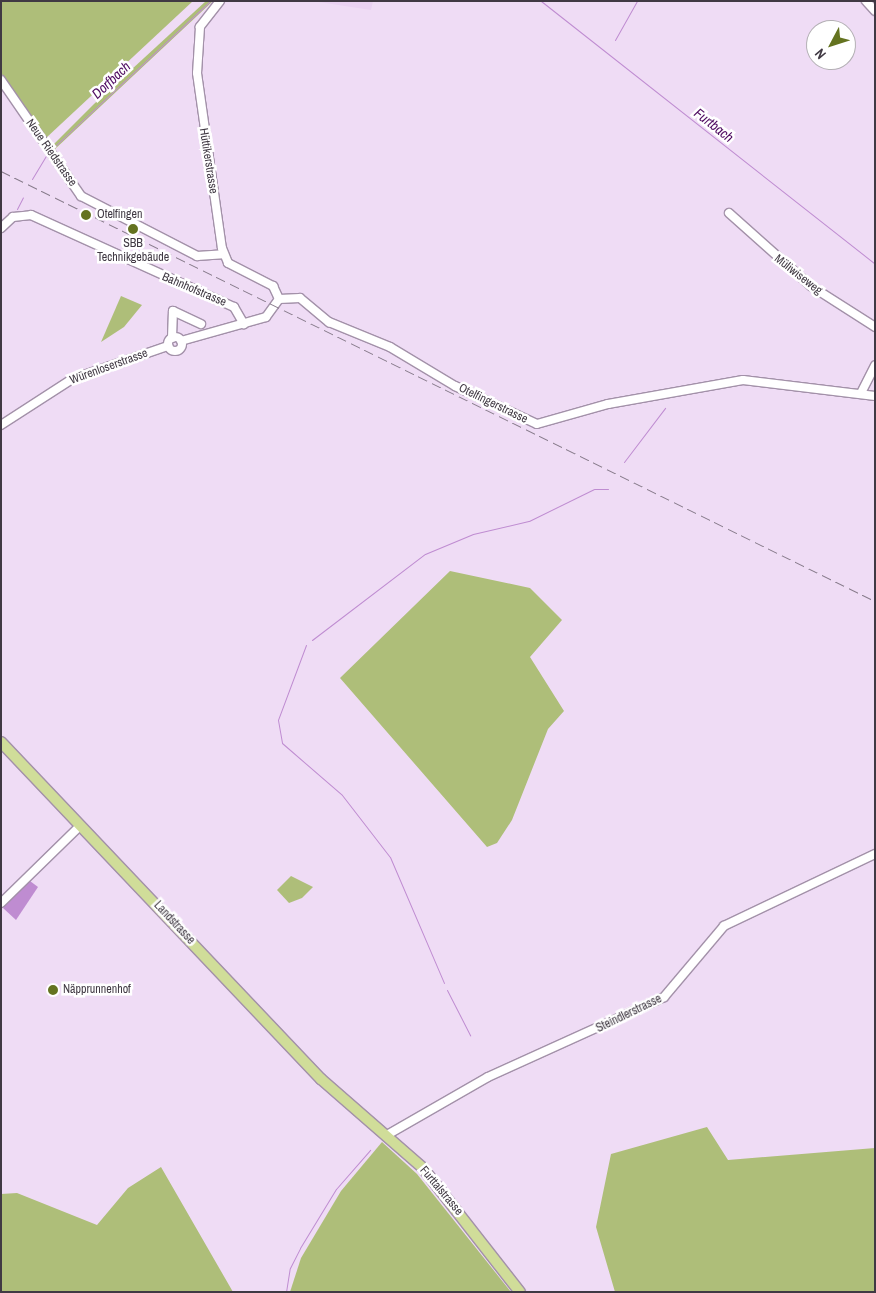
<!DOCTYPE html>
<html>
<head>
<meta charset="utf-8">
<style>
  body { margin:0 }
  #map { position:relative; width:876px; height:1293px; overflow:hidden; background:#efdcf5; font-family:"Archivo Narrow",sans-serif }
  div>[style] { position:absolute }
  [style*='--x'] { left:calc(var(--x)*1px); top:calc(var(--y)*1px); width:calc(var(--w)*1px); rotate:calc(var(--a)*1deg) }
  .built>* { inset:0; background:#ead2f2 }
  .green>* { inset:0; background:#aebe79 }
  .water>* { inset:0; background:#bf8cd1 }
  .stream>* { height:1px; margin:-0.5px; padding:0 0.5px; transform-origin:0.5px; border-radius:0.5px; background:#bf8cd1 }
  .roads { filter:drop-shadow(1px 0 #a391a9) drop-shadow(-1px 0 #a391a9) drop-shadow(0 1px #a391a9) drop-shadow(0 -1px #a391a9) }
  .minor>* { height:8px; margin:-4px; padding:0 4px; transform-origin:4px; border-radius:4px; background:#fff }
  .minor>.ring { margin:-4px; padding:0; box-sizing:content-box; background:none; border:8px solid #fff; border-radius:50% }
  .major>* { height:10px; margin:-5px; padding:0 5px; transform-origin:5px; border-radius:5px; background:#d0dd99 }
  .rail>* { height:1px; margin-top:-0.5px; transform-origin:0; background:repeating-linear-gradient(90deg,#867a8a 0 10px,transparent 0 15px) }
  .dots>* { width:14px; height:14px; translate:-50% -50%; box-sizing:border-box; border:2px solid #fff; border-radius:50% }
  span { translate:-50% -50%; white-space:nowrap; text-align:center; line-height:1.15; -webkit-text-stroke:5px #fff; paint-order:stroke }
  .street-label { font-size:12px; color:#403943 }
  .poi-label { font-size:12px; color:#403943 }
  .left { translate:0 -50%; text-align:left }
  .water-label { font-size:14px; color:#4e0a60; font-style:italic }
  .frame { position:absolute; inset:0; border:2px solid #403943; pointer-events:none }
  .north { position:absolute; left:806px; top:20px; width:50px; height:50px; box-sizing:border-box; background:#fff; border:1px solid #b3b0b4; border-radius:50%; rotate:230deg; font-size:14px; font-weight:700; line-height:20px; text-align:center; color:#403943 }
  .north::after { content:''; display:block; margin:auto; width:18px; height:22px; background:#647320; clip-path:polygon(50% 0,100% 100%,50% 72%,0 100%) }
</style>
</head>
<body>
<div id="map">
  <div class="built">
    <div style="clip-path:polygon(312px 1px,373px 1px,371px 10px)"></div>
  </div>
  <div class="green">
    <div style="clip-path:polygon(1px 1px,193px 1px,46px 138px,1px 73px)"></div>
    <div style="clip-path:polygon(206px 1px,213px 1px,54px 150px,51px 147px,94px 104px)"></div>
    <div style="clip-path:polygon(121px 296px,142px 305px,124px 327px,101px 342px)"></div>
    <div style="clip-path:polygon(450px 571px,530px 588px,562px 620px,530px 657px,564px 711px,548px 729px,512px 820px,497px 843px,487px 847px,340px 678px)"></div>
    <div style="clip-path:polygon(291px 876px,313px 887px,302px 898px,289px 903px,277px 890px)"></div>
    <div style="clip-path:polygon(707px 1127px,728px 1160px,875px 1148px,875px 1292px,615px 1292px,596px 1227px,611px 1154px)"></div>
    <div style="clip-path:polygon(382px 1142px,417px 1174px,511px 1292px,290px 1292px,301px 1258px,341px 1191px)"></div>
    <div style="clip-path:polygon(161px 1167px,233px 1292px,1px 1292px,1px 1194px,17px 1193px,97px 1225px,128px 1188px)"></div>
  </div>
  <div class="water">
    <div style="clip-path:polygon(30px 881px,38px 887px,16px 920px,3px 908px)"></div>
  </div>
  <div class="stream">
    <div style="--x:541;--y:1;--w:425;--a:38.2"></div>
    <div style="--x:615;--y:40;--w:45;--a:-60.6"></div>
    <div style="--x:53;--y:148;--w:215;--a:-43.1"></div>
    <div style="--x:32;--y:179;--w:31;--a:-59"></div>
    <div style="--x:17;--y:209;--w:13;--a:-63"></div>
    <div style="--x:624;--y:462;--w:68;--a:-52.8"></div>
    <div style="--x:312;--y:640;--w:142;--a:-37.3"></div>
    <div style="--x:425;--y:554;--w:52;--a:-22.6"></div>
    <div style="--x:473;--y:534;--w:57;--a:-13.1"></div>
    <div style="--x:529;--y:521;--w:72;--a:-26.2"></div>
    <div style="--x:594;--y:489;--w:14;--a:0"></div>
    <div style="--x:306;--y:645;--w:80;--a:110.5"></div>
    <div style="--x:278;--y:720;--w:23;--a:80"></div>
    <div style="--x:282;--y:743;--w:79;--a:40.9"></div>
    <div style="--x:342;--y:795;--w:78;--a:52.3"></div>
    <div style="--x:390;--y:857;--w:137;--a:66.8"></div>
    <div style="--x:447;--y:990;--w:51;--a:62.9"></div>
    <div style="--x:286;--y:1292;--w:24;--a:-81"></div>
    <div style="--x:290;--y:1268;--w:22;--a:-63"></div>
    <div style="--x:300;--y:1248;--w:69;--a:-58.6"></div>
    <div style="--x:336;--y:1189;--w:52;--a:-48.9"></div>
  </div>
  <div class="roads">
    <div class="minor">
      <div style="--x:220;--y:1;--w:33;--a:128"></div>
      <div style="--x:200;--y:27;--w:46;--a:93.7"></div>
      <div style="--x:197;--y:73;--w:177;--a:81.9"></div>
      <div style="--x:222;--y:248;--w:16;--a:68"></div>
      <div style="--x:228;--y:263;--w:51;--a:27.1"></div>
      <div style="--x:273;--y:286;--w:14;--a:65"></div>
      <div style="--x:866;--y:1;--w:13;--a:48"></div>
      <div style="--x:1;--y:80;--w:141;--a:55.4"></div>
      <div style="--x:81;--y:196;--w:131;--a:27.3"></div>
      <div style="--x:197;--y:256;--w:26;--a:-4"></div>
      <div style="--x:729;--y:213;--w:110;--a:41.7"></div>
      <div style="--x:811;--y:286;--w:76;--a:32.6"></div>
      <div style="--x:1;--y:228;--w:16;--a:-43"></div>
      <div style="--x:13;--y:217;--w:18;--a:-6"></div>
      <div style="--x:31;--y:215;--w:223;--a:24.4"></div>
      <div style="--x:234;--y:307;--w:20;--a:60"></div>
      <div style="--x:279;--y:299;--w:21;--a:-3"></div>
      <div style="--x:300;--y:298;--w:38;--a:40"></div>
      <div style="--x:329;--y:322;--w:66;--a:22.3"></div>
      <div style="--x:390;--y:347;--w:76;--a:31"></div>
      <div style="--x:455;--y:386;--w:90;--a:24.9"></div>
      <div style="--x:537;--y:424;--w:74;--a:-15.7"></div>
      <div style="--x:608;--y:404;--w:137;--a:-10.1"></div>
      <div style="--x:743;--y:380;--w:133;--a:6.9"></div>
      <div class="ring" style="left:168px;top:337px;width:6px;height:6px"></div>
      <div style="--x:172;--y:338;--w:27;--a:-88"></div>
      <div style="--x:173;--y:311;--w:31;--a:25"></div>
      <div style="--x:181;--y:341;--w:88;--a:-15.8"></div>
      <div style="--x:266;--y:317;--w:22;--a:-54"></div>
      <div style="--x:861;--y:393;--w:31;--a:-63"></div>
      <div style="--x:1;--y:425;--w:85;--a:-32.9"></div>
      <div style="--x:72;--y:379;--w:102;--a:-19"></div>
      <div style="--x:1;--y:903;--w:110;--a:-44.3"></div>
      <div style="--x:387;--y:1135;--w:116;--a:-29.9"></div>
      <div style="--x:488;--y:1077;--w:193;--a:-24.4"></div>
      <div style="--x:664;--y:997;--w:93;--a:-49.8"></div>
      <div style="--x:724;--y:926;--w:167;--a:-25.5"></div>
    </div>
    <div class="major">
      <div style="--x:1;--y:742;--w:465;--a:46.5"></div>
      <div style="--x:321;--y:1079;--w:135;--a:41.1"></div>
      <div style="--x:423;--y:1168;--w:157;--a:52"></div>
    </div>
  </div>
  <div class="rail">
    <div style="--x:1;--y:171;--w:974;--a:26.2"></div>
  </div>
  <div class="dots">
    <div style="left:86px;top:215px;background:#647320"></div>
    <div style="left:133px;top:229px;background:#647320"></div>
    <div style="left:53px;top:990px;background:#647320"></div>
  </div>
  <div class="street-label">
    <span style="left:51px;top:153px;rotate:55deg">Neue Riedstrasse</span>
    <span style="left:208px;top:161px;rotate:81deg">Hüttikerstrasse</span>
    <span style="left:798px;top:275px;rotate:38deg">Müliwiseweg</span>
    <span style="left:194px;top:290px;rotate:23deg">Bahnhofstrasse</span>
    <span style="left:109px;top:367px;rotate:-20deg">Würenloserstrasse</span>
    <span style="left:493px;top:404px;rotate:26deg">Otelfingerstrasse</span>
    <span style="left:174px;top:923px;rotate:47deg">Landstrasse</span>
    <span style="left:629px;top:1014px;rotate:-26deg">Steindlerstrasse</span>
    <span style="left:441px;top:1191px;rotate:50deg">Furttalstrasse</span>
  </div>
  <div class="poi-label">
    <span class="left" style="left:97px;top:215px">Otelfingen</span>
    <span style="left:133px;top:251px">SBB<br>Technikgebäude</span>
    <span class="left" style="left:63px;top:990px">Näpprunnenhof</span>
  </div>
  <div class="water-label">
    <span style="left:111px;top:80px;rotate:-43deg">Dorfbach</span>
    <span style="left:714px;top:125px;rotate:38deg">Furtbach</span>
  </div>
  <div class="frame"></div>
  <div class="north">N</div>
</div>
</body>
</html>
